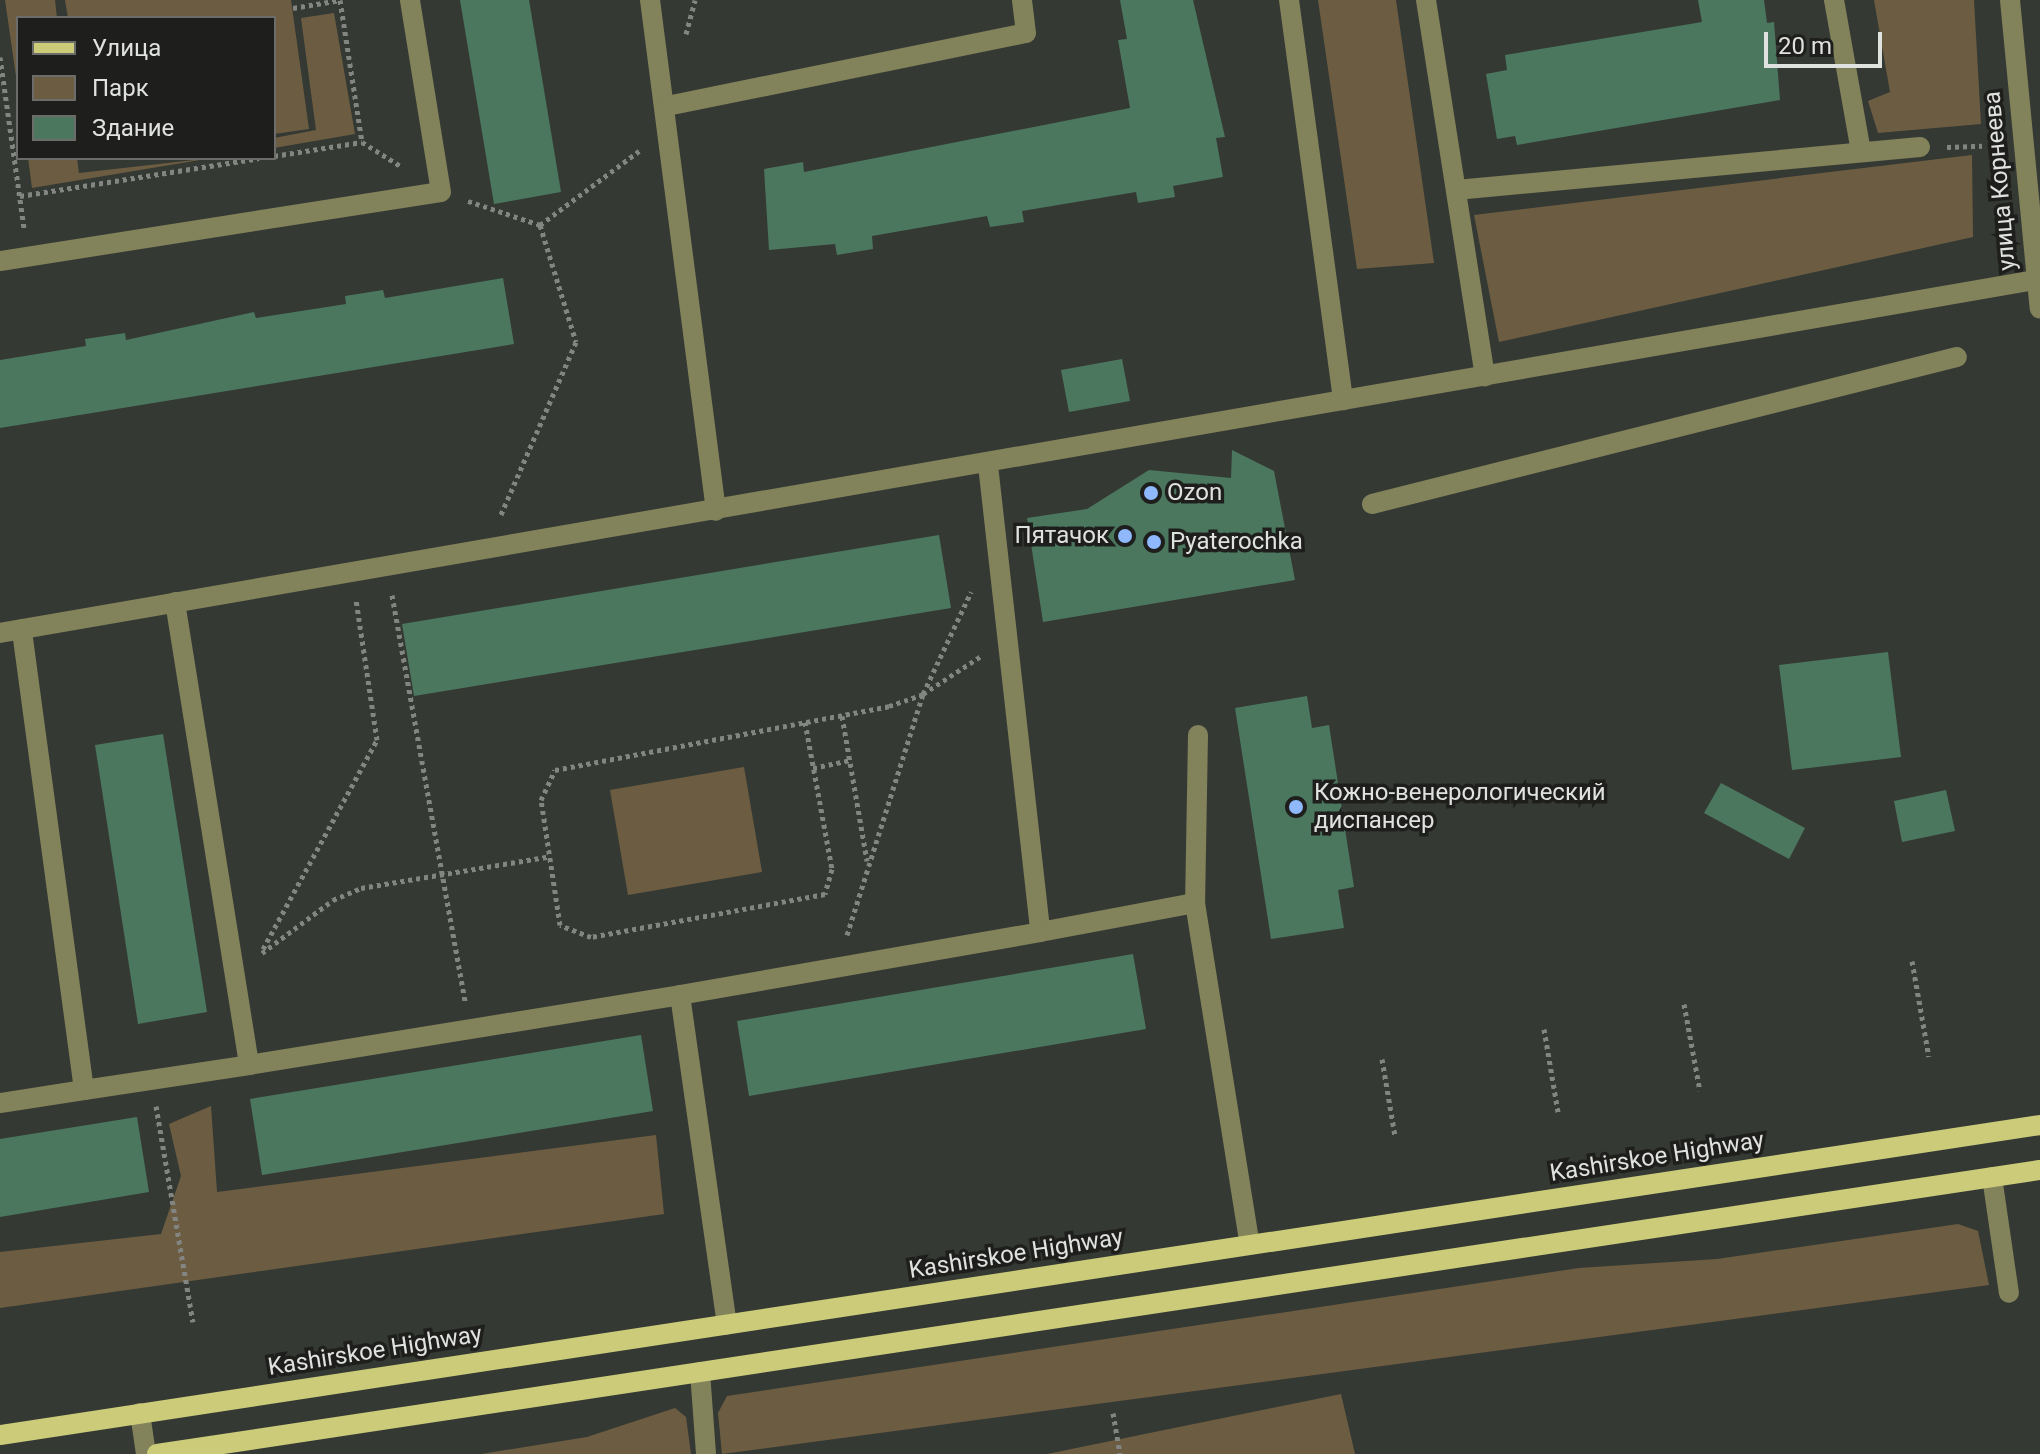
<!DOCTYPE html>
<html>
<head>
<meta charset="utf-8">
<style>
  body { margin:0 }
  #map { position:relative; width:2040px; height:1454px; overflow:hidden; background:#353933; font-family:Roboto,sans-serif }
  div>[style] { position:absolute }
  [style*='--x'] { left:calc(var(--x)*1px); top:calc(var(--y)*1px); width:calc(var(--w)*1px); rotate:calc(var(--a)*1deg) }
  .green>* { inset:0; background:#6c5d42 }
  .building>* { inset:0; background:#4b775e }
  .path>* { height:5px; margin-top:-2.5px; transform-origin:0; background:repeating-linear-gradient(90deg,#828581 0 4px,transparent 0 8px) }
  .minor>* { height:20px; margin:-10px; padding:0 10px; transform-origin:10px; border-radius:10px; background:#82825b }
  .major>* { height:20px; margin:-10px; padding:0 10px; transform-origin:10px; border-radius:10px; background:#cbcb7a }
  .dots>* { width:22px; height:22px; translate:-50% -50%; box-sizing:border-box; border:4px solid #1e1f1d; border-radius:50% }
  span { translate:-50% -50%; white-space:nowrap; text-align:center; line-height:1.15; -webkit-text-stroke:7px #1e1f1d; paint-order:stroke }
  .street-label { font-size:24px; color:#e0e2df }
  .poi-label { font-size:24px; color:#e0e2df }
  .left { translate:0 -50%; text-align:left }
  .right { translate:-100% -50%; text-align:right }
  .legend { position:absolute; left:16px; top:16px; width:260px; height:144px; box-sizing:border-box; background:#1e1f1d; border:2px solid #6c6d6b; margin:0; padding:10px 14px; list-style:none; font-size:24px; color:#e0e2df }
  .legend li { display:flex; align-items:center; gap:16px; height:40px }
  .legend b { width:40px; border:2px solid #6c6d6b }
  .scale { position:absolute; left:1764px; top:32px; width:118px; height:36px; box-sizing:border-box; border:4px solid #e0e2df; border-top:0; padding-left:10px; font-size:24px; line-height:28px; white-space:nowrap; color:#e0e2df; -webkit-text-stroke:6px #1e1f1d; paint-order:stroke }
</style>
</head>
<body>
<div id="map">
  <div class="green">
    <div style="clip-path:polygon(5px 0,55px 0,57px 18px,18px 18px,18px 90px)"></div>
    <div style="clip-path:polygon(65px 0,291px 0,309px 129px,274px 134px,274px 18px,68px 18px)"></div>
    <div style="clip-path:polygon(1318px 0,1396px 0,1434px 263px,1357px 269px)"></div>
    <div style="clip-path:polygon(1874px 0,1974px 0,1981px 124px,1878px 133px,1868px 101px,1890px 92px)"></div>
    <div style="clip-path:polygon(334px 13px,355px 134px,274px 148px,274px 138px,316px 130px,301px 18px)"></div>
    <div style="clip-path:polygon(1972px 155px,1973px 237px,1499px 342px,1474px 215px)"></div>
    <div style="clip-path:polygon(28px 158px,77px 158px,79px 173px,212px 158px,32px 188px)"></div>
    <div style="clip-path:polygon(744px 767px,762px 872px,628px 895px,610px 790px)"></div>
    <div style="clip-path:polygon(211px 1106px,217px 1192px,656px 1135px,664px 1214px,0 1308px,0 1252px,161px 1234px,181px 1176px,169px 1124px)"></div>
    <div style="clip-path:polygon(1958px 1224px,1978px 1231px,1989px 1285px,722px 1454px,718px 1413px,727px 1396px,1579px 1268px,1717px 1259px)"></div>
    <div style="clip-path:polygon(1341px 1394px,1355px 1454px,1047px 1454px)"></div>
    <div style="clip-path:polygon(675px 1408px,686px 1417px,691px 1454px,481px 1454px,587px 1437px)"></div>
  </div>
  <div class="building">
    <div style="clip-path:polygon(460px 0,529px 0,561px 192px,494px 204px)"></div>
    <div style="clip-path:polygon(1120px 0,1193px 0,1225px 137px,1216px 138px,1223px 177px,1173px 186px,1175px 197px,1138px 203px,1136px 192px,1022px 211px,1024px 222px,990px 227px,987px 216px,872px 236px,873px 249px,837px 255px,835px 244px,769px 250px,764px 169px,803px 162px,804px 172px,1130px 108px,1118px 40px,1127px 39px)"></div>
    <div style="clip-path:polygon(1698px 0,1764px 0,1767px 23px,1774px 22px,1780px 100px,1517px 145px,1515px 136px,1497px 139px,1486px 74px,1507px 70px,1505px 55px,1702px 22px)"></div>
    <div style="clip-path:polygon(503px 278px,514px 344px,0 428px,0 360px,86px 346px,85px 339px,125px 333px,126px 340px,254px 312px,256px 318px,346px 304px,345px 296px,383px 290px,385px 298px)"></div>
    <div style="clip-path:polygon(1122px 359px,1130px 401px,1069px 412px,1061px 370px)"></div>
    <div style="clip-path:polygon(1232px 450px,1274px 471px,1295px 580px,1043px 622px,1027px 518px,1087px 509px,1149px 470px,1231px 478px)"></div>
    <div style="clip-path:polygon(939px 535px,951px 608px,414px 696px,402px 624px)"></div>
    <div style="clip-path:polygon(1888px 652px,1901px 757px,1792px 770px,1779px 665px)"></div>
    <div style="clip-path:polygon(1307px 696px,1312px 728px,1329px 725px,1354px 887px,1338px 890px,1344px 928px,1271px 939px,1235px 708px)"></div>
    <div style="clip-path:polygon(163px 734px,207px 1012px,138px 1024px,95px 745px)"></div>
    <div style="clip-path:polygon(1721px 783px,1805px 828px,1789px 859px,1704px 813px)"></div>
    <div style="clip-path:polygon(1946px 790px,1955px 831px,1902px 842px,1894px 801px)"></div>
    <div style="clip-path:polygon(1133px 954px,1146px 1029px,749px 1096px,737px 1021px)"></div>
    <div style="clip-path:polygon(641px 1035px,653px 1111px,262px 1175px,250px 1099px)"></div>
    <div style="clip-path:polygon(137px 1117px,149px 1192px,0 1217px,0 1139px)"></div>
  </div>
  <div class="path">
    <div style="--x:340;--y:0;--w:144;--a:81.2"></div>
    <div style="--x:362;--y:142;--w:47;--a:32"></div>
    <div style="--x:293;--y:8;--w:48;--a:-9.7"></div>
    <div style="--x:686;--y:34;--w:35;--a:-75"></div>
    <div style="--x:0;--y:57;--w:173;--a:82"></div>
    <div style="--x:1947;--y:147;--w:35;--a:-2"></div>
    <div style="--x:274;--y:156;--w:89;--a:-9"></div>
    <div style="--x:20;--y:196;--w:242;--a:-9"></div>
    <div style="--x:468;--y:201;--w:76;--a:18.4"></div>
    <div style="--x:540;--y:225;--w:122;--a:72.9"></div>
    <div style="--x:576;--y:342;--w:191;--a:113.5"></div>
    <div style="--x:540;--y:225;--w:124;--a:-36.8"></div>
    <div style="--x:392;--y:595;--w:413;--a:79.8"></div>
    <div style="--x:842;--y:716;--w:147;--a:80.2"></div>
    <div style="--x:805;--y:722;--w:149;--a:79.6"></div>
    <div style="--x:832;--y:869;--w:26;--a:106"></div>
    <div style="--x:825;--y:894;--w:238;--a:169.6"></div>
    <div style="--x:591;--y:937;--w:33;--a:-159"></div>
    <div style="--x:560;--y:925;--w:126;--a:-98.6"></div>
    <div style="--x:541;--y:800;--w:33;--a:-65"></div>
    <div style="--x:555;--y:770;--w:340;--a:-10.8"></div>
    <div style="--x:889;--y:706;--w:36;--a:-19"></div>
    <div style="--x:923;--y:694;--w:69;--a:-33.2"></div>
    <div style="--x:813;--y:768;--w:38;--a:-12"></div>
    <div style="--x:847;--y:935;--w:253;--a:-72.5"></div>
    <div style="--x:923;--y:694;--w:113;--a:-64.8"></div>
    <div style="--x:263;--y:949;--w:238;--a:-61.4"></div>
    <div style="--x:377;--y:740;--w:143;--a:-98.5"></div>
    <div style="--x:262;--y:953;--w:89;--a:-36.7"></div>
    <div style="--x:333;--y:900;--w:30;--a:-23"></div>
    <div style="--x:361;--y:888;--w:189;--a:-9.5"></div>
    <div style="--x:1912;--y:961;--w:97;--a:80"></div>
    <div style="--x:1684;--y:1004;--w:88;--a:79.6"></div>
    <div style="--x:1544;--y:1029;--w:84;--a:80.4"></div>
    <div style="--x:1382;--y:1059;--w:78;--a:80.4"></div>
    <div style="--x:156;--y:1106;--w:219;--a:80.3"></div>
    <div style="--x:1113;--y:1413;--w:42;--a:80.3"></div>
  </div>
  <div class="minor">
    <div style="--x:650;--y:0;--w:515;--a:82.64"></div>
    <div style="--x:1289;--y:0;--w:404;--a:82.3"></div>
    <div style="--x:1426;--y:0;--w:381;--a:81.1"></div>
    <div style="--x:1834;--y:0;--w:153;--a:79.9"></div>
    <div style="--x:2010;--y:0;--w:310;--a:84.5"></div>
    <div style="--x:667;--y:106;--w:366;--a:-11.5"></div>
    <div style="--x:1026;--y:33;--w:33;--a:-97"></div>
    <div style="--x:1456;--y:190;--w:466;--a:-5.3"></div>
    <div style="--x:0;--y:261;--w:446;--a:-8.9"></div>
    <div style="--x:441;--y:192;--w:194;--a:-99.2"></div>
    <div style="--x:988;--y:465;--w:470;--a:83.6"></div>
    <div style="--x:1040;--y:932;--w:158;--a:-10.6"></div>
    <div style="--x:1372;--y:504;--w:603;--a:-14.11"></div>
    <div style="--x:175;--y:602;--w:469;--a:80.9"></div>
    <div style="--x:249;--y:1065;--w:437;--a:-9.2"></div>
    <div style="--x:680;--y:995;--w:333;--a:81.9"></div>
    <div style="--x:0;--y:633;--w:2065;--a:-9.84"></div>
    <div style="--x:1198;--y:735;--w:168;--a:91"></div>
    <div style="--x:1195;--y:903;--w:346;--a:80.9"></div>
    <div style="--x:680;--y:995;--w:365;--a:-9.9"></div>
    <div style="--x:84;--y:1090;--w:167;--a:-8.6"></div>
    <div style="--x:0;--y:1103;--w:85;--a:-8.8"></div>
    <div style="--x:84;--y:1090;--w:465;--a:-97.7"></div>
    <div style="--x:1992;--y:1177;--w:117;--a:81.7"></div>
    <div style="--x:700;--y:1372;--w:82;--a:85.8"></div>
    <div style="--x:140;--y:1413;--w:41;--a:81.7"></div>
  </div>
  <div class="major">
    <div style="--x:0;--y:1435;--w:2063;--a:-8.64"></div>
    <div style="--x:157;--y:1454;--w:1904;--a:-8.58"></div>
  </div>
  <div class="dots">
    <div style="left:1151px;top:493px;background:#8fb8fd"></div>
    <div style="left:1125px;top:536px;background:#8fb8fd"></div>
    <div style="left:1154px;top:542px;background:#8fb8fd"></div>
    <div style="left:1296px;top:807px;background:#8fb8fd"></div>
  </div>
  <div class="street-label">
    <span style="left:2000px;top:181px;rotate:-95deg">улица Корнеева</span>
    <span style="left:1657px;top:1157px;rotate:-9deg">Kashirskoe Highway</span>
    <span style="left:1016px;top:1254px;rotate:-9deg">Kashirskoe Highway</span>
    <span style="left:375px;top:1351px;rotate:-9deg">Kashirskoe Highway</span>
  </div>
  <div class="poi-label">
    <span class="left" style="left:1167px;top:493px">Ozon</span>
    <span class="right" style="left:1109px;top:536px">Пятачок</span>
    <span class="left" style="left:1170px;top:542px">Pyaterochka</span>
    <span class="left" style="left:1314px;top:807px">Кожно-венерологический<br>диспансер</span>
  </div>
  <ul class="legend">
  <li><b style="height:10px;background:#cbcb7a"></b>Улица</li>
  <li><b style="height:22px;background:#6c5d42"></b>Парк</li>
  <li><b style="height:22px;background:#4b775e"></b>Здание</li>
  </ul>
  <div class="scale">20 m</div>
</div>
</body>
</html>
